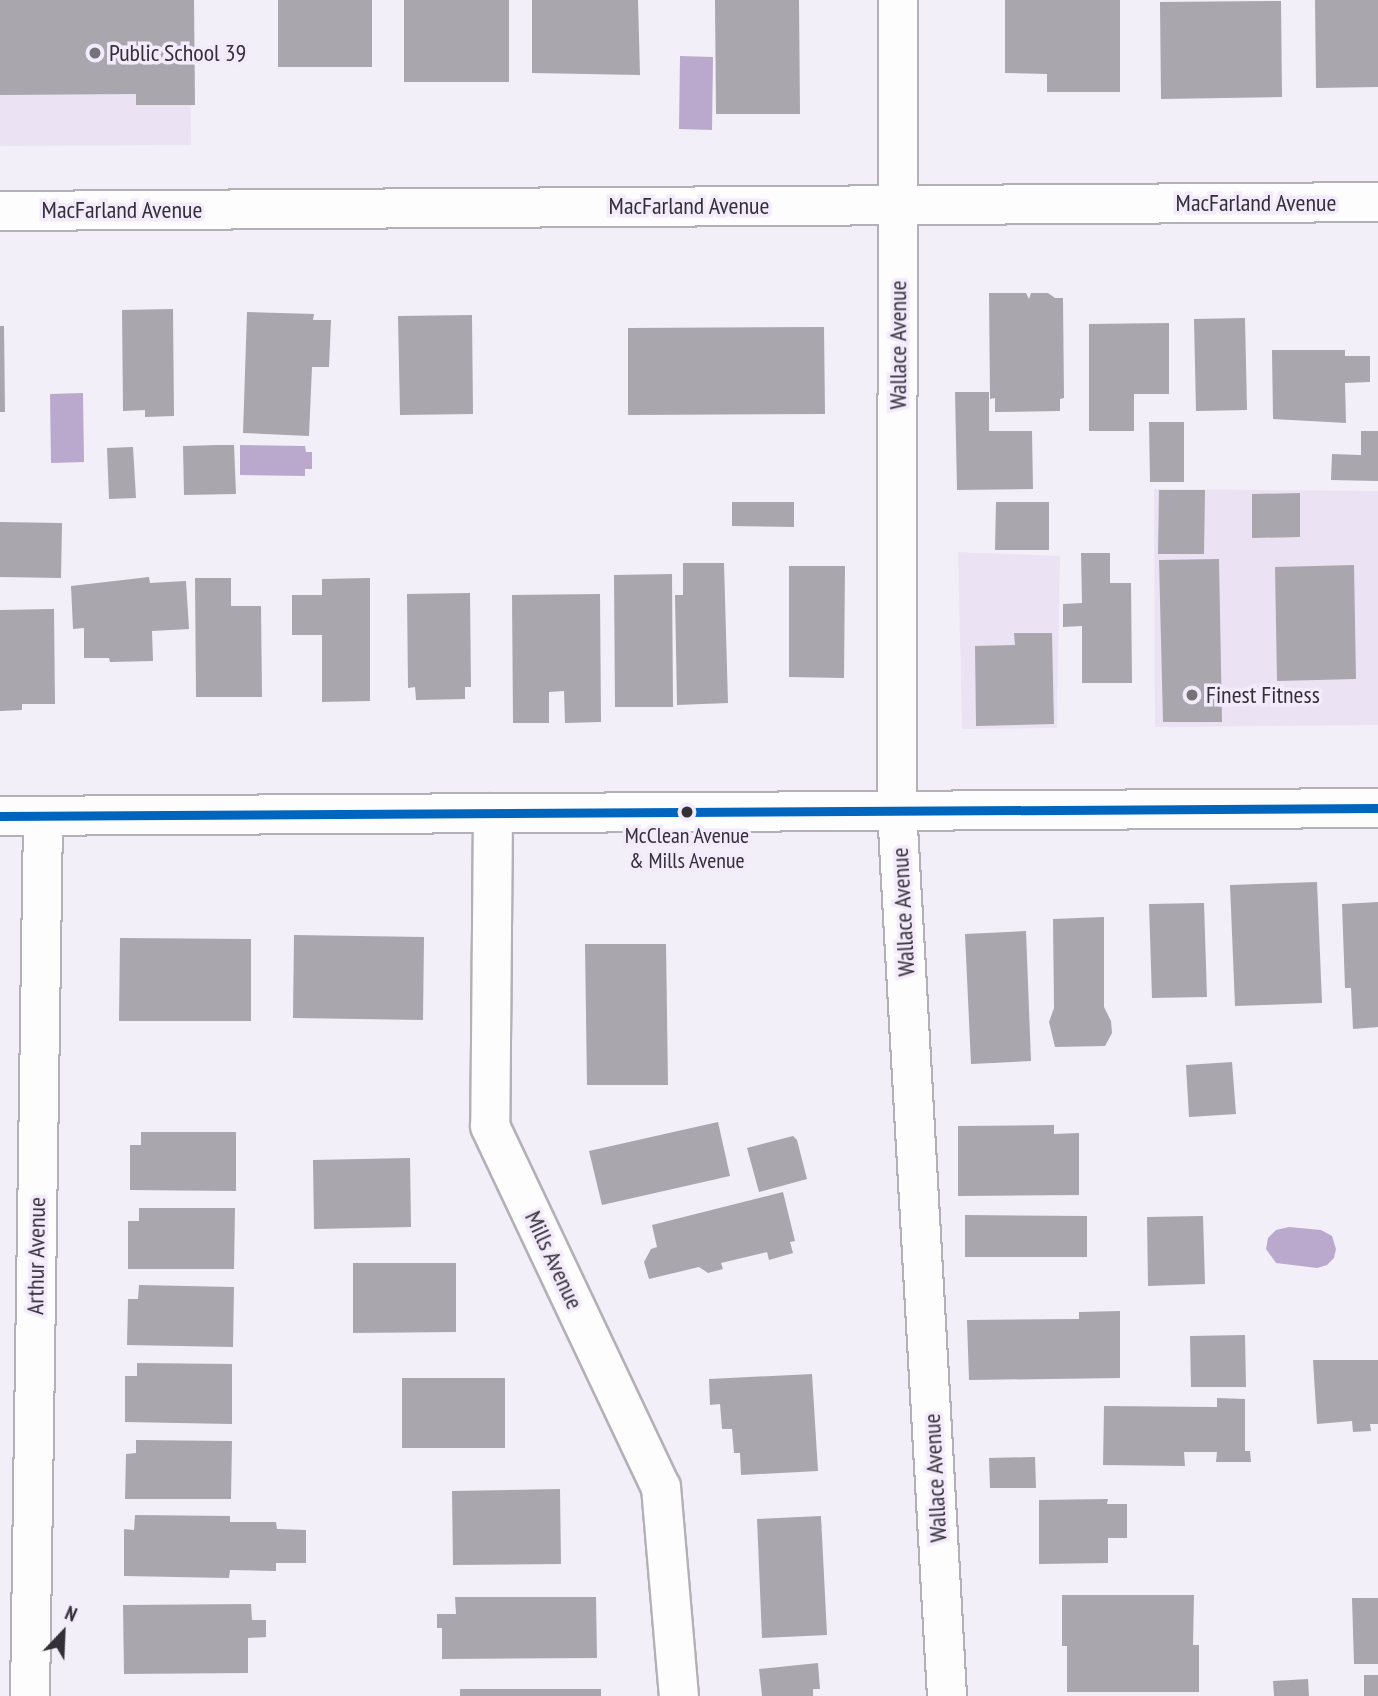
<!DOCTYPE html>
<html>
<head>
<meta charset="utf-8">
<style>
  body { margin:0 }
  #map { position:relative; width:1378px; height:1696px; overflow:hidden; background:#f3eff8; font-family:"PT Sans Narrow",sans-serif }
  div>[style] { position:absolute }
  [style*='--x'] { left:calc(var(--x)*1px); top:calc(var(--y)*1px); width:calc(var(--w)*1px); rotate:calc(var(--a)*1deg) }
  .built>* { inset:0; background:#ebe3f4 }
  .water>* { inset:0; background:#baa9cd }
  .building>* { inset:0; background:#a9a6ad }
  .roads { filter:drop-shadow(2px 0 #b3b0b7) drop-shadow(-2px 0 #b3b0b7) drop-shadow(0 2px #b3b0b7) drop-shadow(0 -2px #b3b0b7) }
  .minor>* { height:38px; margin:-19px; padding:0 19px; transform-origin:19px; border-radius:19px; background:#fdfdfe }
  .bus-1>* { height:9px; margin:-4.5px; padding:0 4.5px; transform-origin:4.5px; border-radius:4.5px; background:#0065bd }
  .dots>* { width:19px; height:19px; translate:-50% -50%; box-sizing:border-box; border:4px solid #f3ebfc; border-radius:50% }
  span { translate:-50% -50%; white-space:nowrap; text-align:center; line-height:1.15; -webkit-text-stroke:7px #f3ebfc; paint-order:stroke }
  .bus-label { font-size:22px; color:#322f36 }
  .poi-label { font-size:24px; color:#322f36 }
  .left { translate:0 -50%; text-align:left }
  .street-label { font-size:24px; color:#322f36 }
  .north { position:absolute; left:28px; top:1598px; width:70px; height:70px; -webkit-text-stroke:5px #f3ebfc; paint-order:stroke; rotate:23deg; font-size:19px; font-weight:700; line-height:28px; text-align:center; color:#322f36 }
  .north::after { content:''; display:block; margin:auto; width:24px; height:32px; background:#322f36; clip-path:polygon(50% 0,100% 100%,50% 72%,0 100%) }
</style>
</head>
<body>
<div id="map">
  <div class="built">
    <div style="clip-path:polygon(0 0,190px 0,191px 145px,0 146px)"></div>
    <div style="clip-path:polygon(1154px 489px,1378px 491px,1378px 725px,1155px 727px)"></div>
    <div style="clip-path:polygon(958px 552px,1060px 556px,1057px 728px,962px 729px)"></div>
  </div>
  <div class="water">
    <div style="clip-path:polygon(680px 56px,713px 57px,712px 130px,679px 129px)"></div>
    <div style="clip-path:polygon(83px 393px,84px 462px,51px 463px,50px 394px)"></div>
    <div style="clip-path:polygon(240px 445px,305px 446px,306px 452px,312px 452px,312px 469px,305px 469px,305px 476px,240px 475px)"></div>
    <div style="clip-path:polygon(1289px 1227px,1321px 1230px,1332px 1236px,1336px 1249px,1334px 1258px,1327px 1265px,1317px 1268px,1276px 1263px,1266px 1249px,1268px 1238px,1276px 1230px)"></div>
  </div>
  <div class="building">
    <div style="clip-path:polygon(0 0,194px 0,195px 105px,136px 105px,136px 94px,0 95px)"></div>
    <div style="clip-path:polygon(278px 0,372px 0,372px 67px,278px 67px)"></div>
    <div style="clip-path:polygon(404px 0,509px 0,509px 82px,404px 82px)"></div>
    <div style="clip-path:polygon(532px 0,638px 0,640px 75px,532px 73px)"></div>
    <div style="clip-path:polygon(715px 0,799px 0,800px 114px,716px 114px)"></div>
    <div style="clip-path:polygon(1005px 0,1120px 0,1120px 92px,1047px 92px,1047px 74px,1005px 73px)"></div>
    <div style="clip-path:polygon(1315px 0,1378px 0,1378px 87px,1316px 88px)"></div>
    <div style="clip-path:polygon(1281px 1px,1282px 97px,1161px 99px,1160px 2px)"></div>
    <div style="clip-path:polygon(989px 293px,1026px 293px,1029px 299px,1031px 293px,1048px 293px,1055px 298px,1063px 298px,1064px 398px,1060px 399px,1060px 411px,995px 412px,995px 398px,990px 399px)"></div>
    <div style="clip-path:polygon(173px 309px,174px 416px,145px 417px,145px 410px,123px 411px,122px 310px)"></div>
    <div style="clip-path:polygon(247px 312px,314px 314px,313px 320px,331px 320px,329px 367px,312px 367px,309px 436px,243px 433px)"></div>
    <div style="clip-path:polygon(472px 315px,473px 414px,400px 415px,398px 316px)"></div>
    <div style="clip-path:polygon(1245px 318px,1247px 410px,1196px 411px,1194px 319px)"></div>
    <div style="clip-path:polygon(1169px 323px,1169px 394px,1134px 394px,1134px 431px,1089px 431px,1089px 324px)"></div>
    <div style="clip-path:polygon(0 326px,4px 326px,5px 412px,0 412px)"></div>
    <div style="clip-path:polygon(824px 327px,825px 414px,628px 415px,628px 328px)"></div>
    <div style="clip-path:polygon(1272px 350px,1345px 350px,1345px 356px,1370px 356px,1370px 382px,1345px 383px,1346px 423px,1273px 419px)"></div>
    <div style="clip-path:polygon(955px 392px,989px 392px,989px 431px,1032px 431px,1033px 489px,957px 490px)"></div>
    <div style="clip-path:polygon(1149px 422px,1184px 422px,1184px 482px,1150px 482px)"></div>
    <div style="clip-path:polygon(1361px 431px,1378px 431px,1378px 481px,1331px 480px,1332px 454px,1361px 455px)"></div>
    <div style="clip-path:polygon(218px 445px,234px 445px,236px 494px,184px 495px,183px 446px)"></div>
    <div style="clip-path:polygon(133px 447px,136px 498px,109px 499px,107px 448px)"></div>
    <div style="clip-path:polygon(1159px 490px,1205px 490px,1204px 554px,1158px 554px)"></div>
    <div style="clip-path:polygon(1300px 493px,1300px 537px,1252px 538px,1252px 494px)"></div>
    <div style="clip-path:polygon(732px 502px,794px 502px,794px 527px,732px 526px)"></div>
    <div style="clip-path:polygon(996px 502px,1049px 502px,1049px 550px,995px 550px)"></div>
    <div style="clip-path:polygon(0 522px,62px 523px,61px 578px,0 577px)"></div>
    <div style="clip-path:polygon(1081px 553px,1110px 553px,1110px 583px,1131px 583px,1132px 683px,1082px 683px,1082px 626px,1063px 627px,1063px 604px,1082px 603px)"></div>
    <div style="clip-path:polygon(1219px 559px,1222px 722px,1163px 722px,1159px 560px)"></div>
    <div style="clip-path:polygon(683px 563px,724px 563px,728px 703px,677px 705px,675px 595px,683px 595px)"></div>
    <div style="clip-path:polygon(1354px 565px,1356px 679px,1277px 681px,1275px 567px)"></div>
    <div style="clip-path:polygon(789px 566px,845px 566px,844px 678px,789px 677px)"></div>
    <div style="clip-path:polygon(672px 574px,673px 707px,615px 707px,614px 575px)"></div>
    <div style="clip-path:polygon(149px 577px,150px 583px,186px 581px,189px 629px,152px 631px,153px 661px,110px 662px,109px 658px,84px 658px,84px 628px,73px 629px,71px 586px)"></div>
    <div style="clip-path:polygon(195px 578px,231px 578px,231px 606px,261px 606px,262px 697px,196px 697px)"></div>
    <div style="clip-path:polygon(370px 578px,370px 701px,322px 702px,322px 635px,292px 635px,292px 595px,322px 595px,322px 579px)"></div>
    <div style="clip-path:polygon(470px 593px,471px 687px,465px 687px,465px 699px,416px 700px,415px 687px,408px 688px,407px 594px)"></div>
    <div style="clip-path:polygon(600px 594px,601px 722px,565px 723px,564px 691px,549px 692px,549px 723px,513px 723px,512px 595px)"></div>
    <div style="clip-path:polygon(54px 609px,55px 704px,22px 704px,22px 710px,0 711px,0 610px)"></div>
    <div style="clip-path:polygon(1014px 633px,1052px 633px,1054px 724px,976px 726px,975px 646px,1015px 645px)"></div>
    <div style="clip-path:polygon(1317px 882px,1322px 1003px,1235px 1006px,1230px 885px)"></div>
    <div style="clip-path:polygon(1378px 902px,1378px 1027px,1353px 1029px,1351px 988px,1345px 988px,1342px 904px)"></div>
    <div style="clip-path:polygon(1204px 903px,1207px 997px,1152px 998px,1149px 904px)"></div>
    <div style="clip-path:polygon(1104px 917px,1104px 1007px,1111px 1021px,1112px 1033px,1105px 1046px,1055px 1047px,1049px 1022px,1054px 1008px,1053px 919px)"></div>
    <div style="clip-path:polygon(1026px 931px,1031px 1061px,971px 1064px,965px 934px)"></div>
    <div style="clip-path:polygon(294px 935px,424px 937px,423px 1020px,293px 1018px)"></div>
    <div style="clip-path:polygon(120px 938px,251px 939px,251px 1021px,119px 1021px)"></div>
    <div style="clip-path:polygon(585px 944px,666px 944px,668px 1085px,587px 1085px)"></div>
    <div style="clip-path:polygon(1232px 1062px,1236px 1114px,1189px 1117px,1186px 1065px)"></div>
    <div style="clip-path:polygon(718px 1122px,730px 1176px,602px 1205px,589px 1151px)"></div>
    <div style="clip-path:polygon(1054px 1125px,1054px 1134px,1079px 1133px,1079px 1195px,958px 1196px,958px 1126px)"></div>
    <div style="clip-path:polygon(141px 1132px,236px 1132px,236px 1191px,130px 1190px,130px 1145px,141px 1145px)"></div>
    <div style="clip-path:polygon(793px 1136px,797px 1140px,807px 1179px,759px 1192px,747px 1148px)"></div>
    <div style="clip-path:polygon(410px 1158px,411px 1227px,314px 1229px,313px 1160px)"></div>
    <div style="clip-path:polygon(783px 1192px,795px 1241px,790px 1242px,793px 1253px,769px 1260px,767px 1252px,721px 1263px,723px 1269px,708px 1273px,699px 1267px,649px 1279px,644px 1262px,651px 1249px,657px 1247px,652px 1225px)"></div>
    <div style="clip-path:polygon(139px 1208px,235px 1208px,234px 1269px,128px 1269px,128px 1221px,139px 1221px)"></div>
    <div style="clip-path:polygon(965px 1215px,1087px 1216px,1087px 1257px,965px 1257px)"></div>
    <div style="clip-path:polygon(1203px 1216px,1205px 1284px,1148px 1286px,1147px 1217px)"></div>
    <div style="clip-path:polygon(353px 1263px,456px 1263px,456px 1332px,353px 1333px)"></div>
    <div style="clip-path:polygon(139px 1285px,234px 1287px,233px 1347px,127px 1345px,128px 1299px,138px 1299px)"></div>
    <div style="clip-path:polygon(1120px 1311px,1120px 1378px,969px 1380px,967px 1320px,1079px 1319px,1079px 1312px)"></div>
    <div style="clip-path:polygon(1245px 1335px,1246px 1387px,1191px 1387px,1190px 1336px)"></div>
    <div style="clip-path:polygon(1313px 1360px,1378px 1360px,1378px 1424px,1370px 1424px,1371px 1431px,1353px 1432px,1352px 1421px,1317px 1424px)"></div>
    <div style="clip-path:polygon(137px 1363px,232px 1364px,232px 1424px,125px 1422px,125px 1376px,137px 1376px)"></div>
    <div style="clip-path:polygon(812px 1374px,818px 1471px,741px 1475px,740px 1453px,734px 1453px,732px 1429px,722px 1429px,720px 1404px,710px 1405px,709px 1379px)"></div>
    <div style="clip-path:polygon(402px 1378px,505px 1378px,505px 1448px,402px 1448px)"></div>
    <div style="clip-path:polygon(1217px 1398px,1245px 1399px,1245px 1451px,1250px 1451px,1251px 1462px,1216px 1462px,1217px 1452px,1184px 1452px,1185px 1466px,1103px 1465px,1104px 1406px,1217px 1407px)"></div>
    <div style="clip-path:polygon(136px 1440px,232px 1441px,231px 1499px,125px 1499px,126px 1454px,136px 1453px)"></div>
    <div style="clip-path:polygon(1035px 1457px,1036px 1488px,990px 1488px,989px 1458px)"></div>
    <div style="clip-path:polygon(560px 1489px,561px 1564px,453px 1565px,452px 1491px)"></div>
    <div style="clip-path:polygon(1108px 1499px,1107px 1504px,1127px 1504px,1127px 1538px,1108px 1538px,1108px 1563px,1039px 1564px,1039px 1500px)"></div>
    <div style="clip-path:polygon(135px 1515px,230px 1516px,230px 1522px,276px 1522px,277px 1529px,306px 1530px,306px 1563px,276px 1563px,276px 1571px,230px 1570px,229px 1578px,124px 1576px,124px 1529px,134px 1530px)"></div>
    <div style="clip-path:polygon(821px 1516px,827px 1635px,762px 1638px,757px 1519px)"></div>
    <div style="clip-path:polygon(1062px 1595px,1194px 1595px,1193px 1645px,1199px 1645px,1199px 1692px,1067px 1692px,1067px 1646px,1062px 1646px)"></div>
    <div style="clip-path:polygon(455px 1597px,596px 1597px,597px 1658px,442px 1659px,442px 1628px,437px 1628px,437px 1614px,456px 1614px)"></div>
    <div style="clip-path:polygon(1352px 1598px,1378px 1598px,1378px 1664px,1354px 1664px)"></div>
    <div style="clip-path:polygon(251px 1604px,252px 1620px,266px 1620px,266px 1637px,248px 1638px,248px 1673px,124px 1674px,123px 1605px)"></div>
    <div style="clip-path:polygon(818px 1663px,820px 1689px,813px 1689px,813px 1696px,762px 1696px,759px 1669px)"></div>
    <div style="clip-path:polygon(1364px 1675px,1378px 1675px,1378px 1696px,1364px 1696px)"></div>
    <div style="clip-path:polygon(1308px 1679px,1309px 1696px,1274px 1696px,1273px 1681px)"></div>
    <div style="clip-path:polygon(460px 1689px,601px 1689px,601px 1696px,460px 1696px)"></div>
  </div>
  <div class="roads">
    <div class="minor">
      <div style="--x:898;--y:0;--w:810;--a:90.07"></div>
      <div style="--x:897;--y:810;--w:887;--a:86.77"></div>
      <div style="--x:0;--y:211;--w:1378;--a:-0.37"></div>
      <div style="--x:493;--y:813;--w:313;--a:90.5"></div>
      <div style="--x:490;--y:1126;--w:399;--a:64.7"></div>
      <div style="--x:661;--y:1487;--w:210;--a:85.1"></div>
      <div style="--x:0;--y:816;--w:1378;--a:-0.33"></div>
      <div style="--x:30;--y:1696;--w:880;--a:-89.15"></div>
    </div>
  </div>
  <div class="bus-1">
    <div style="--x:0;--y:816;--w:1378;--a:-0.33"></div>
  </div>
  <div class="dots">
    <div style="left:95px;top:53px;background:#76727a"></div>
    <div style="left:1192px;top:695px;background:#76727a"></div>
    <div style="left:687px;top:812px;background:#322f36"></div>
  </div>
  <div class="bus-label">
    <span style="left:687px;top:848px">McClean Avenue<br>&amp; Mills Avenue</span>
  </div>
  <div class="poi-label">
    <span class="left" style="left:109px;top:53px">Public School 39</span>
    <span class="left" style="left:1206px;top:695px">Finest Fitness</span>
  </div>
  <div class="street-label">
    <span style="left:1256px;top:203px">MacFarland Avenue</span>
    <span style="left:689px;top:206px">MacFarland Avenue</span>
    <span style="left:122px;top:210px">MacFarland Avenue</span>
    <span style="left:898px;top:345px;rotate:-90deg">Wallace Avenue</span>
    <span style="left:903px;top:912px;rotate:-93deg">Wallace Avenue</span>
    <span style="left:36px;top:1256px;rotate:-89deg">Arthur Avenue</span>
    <span style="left:554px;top:1260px;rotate:65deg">Mills Avenue</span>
    <span style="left:935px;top:1478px;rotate:-93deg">Wallace Avenue</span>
  </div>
  <div class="north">N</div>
</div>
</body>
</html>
